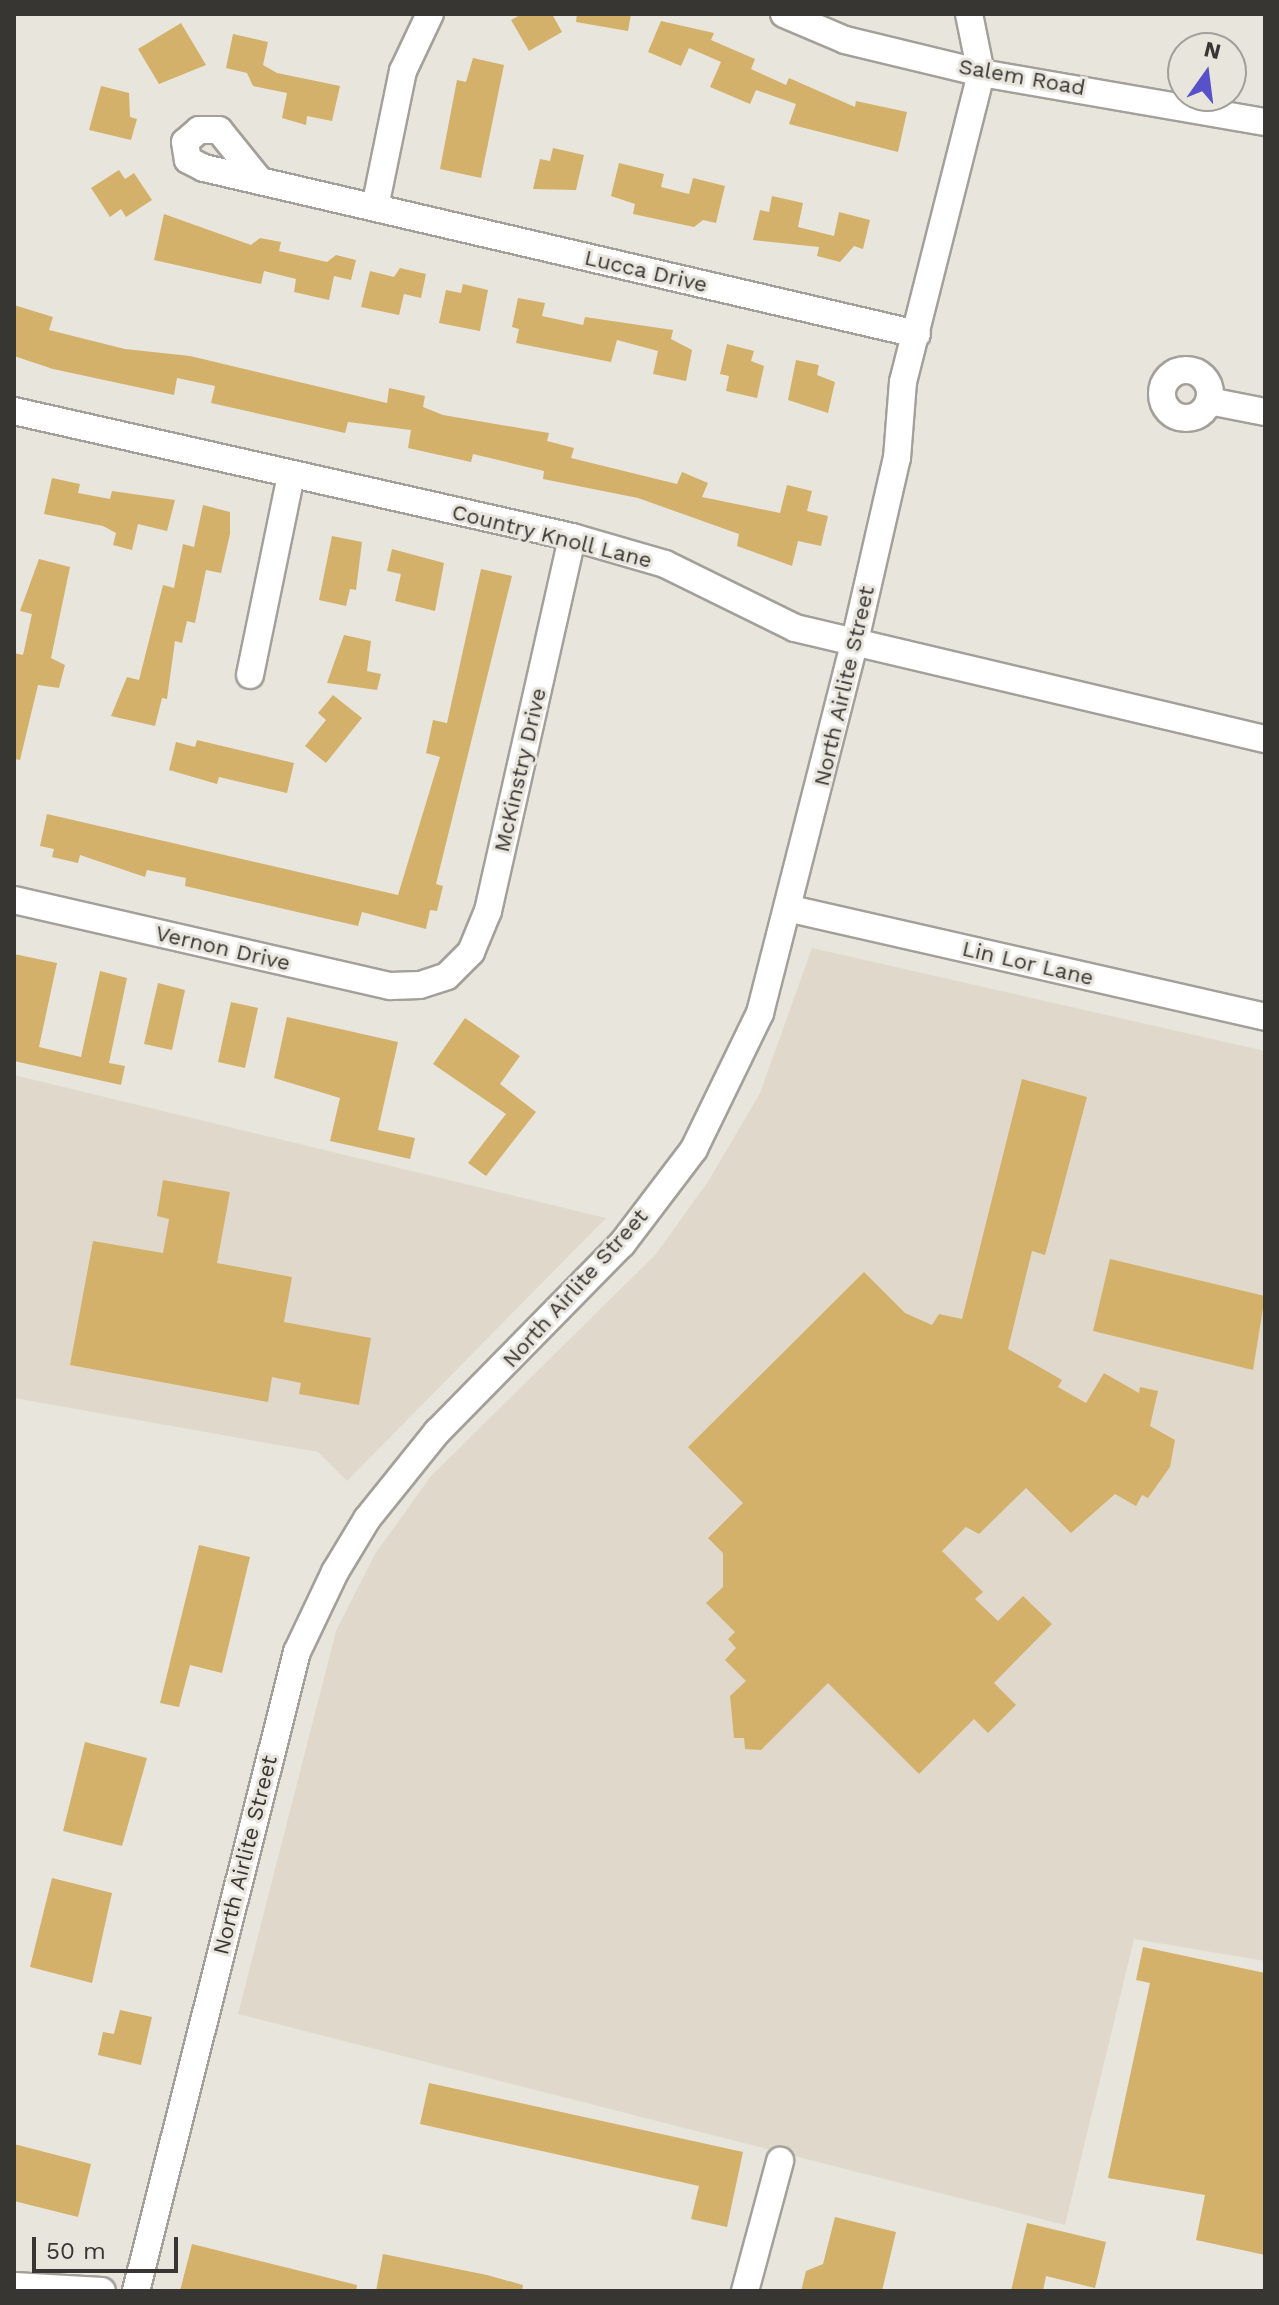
<!DOCTYPE html>
<html>
<head>
<meta charset="utf-8">
<style>
  body { margin:0 }
  #map { position:relative; width:1279px; height:2305px; overflow:hidden; background:#e8e5dd; font-family:"Work Sans",sans-serif }
  div>[style] { position:absolute }
  [style*='--x'] { left:calc(var(--x)*1px); top:calc(var(--y)*1px); width:calc(var(--w)*1px); rotate:calc(var(--a)*1deg) }
  .built>* { inset:0; background:#e0d9cb }
  .building>* { inset:0; background:#d4b16a }
  .roads { filter:drop-shadow(2px 0 #a3a099) drop-shadow(-2px 0 #a3a099) drop-shadow(0 2px #a3a099) drop-shadow(0 -2px #a3a099) }
  .minor>* { height:26px; margin:-13px; padding:0 13px; transform-origin:13px; border-radius:13px; background:#fff }
  .minor>.ring { margin:-13px; padding:0; box-sizing:content-box; background:none; border:26px solid #fff; border-radius:50% }
  span { translate:-50% -50%; white-space:nowrap; text-align:center; line-height:1.15; -webkit-text-stroke:6px #e8e5dd; paint-order:stroke }
  .street-label { font-size:22px; color:#373633 }
  .frame { position:absolute; inset:0; border:16px solid #373633; pointer-events:none }
  .north { position:absolute; left:1167px; top:32px; width:80px; height:80px; box-sizing:border-box; background:#e8e5dd; border:2px solid #a19f99; border-radius:50%; rotate:14deg; font-size:22px; font-weight:700; line-height:32px; text-align:center; color:#373633 }
  .north::after { content:''; display:block; margin:auto; width:28px; height:36px; background:#5752ca; clip-path:polygon(50% 0,100% 100%,50% 72%,0 100%) }
  .scale { position:absolute; left:32px; top:2237px; width:146px; height:36px; box-sizing:border-box; border:4px solid #373633; border-top:0; padding-left:10px; font-size:24px; line-height:28px; white-space:nowrap; color:#373633; -webkit-text-stroke:6px #e8e5dd; paint-order:stroke }
</style>
</head>
<body>
<div id="map">
  <div class="built">
    <div style="clip-path:polygon(812px 948px,1265px 1051px,1265px 1961px,1134px 1939px,1065px 2225px,238px 2014px,336px 1631px,375px 1554px,431px 1476px,656px 1254px,709px 1180px,760px 1093px)"></div>
    <div style="clip-path:polygon(14px 1075px,606px 1218px,347px 1481px,318px 1452px,14px 1398px)"></div>
  </div>
  <div class="building">
    <div style="clip-path:polygon(522px 14px,552px 14px,562px 32px,529px 51px,511px 20px)"></div>
    <div style="clip-path:polygon(577px 14px,631px 14px,628px 31px,576px 22px)"></div>
    <div style="clip-path:polygon(661px 21px,714px 33px,711px 40px,755px 59px,751px 69px,786px 85px,789px 78px,855px 107px,856px 101px,907px 112px,898px 152px,789px 124px,796px 104px,756px 90px,750px 104px,710px 87px,721px 62px,689px 48px,681px 66px,648px 52px)"></div>
    <div style="clip-path:polygon(181px 23px,206px 65px,159px 84px,138px 49px)"></div>
    <div style="clip-path:polygon(233px 34px,268px 42px,263px 65px,277px 73px,340px 86px,332px 121px,307px 116px,306px 125px,282px 118px,287px 93px,253px 86px,247px 73px,226px 68px)"></div>
    <div style="clip-path:polygon(473px 58px,504px 65px,481px 178px,440px 169px,457px 80px,466px 82px)"></div>
    <div style="clip-path:polygon(101px 86px,129px 93px,130px 117px,137px 119px,131px 140px,89px 130px)"></div>
    <div style="clip-path:polygon(553px 148px,584px 155px,576px 190px,533px 189px,540px 159px,550px 161px)"></div>
    <div style="clip-path:polygon(619px 163px,664px 174px,661px 187px,689px 194px,693px 178px,725px 186px,716px 223px,703px 220px,694px 227px,633px 214px,635px 204px,611px 196px)"></div>
    <div style="clip-path:polygon(119px 170px,125px 179px,134px 173px,152px 200px,126px 217px,121px 209px,110px 217px,91px 188px)"></div>
    <div style="clip-path:polygon(772px 196px,803px 203px,798px 227px,834px 236px,839px 212px,870px 220px,863px 249px,854px 246px,840px 262px,817px 256px,819px 247px,753px 240px,760px 210px,769px 212px)"></div>
    <div style="clip-path:polygon(164px 214px,251px 245px,260px 238px,281px 242px,279px 251px,327px 262px,336px 255px,356px 260px,351px 280px,334px 276px,329px 300px,294px 292px,296px 279px,264px 271px,261px 284px,154px 260px)"></div>
    <div style="clip-path:polygon(400px 268px,426px 274px,421px 298px,404px 294px,399px 315px,361px 307px,370px 271px,394px 277px)"></div>
    <div style="clip-path:polygon(463px 284px,488px 290px,480px 331px,439px 323px,446px 290px,461px 293px)"></div>
    <div style="clip-path:polygon(518px 298px,545px 303px,542px 316px,583px 325px,585px 317px,673px 330px,671px 339px,692px 350px,686px 381px,653px 374px,658px 351px,617px 340px,611px 362px,516px 343px,519px 329px,512px 327px)"></div>
    <div style="clip-path:polygon(14px 305px,53px 317px,49px 330px,125px 349px,190px 356px,387px 403px,389px 388px,425px 396px,423px 407px,443px 415px,549px 433px,547px 441px,574px 448px,571px 458px,677px 484px,682px 472px,708px 483px,702px 497px,780px 513px,787px 485px,812px 491px,807px 511px,828px 516px,821px 546px,798px 541px,792px 566px,737px 546px,739px 534px,638px 498px,543px 479px,544px 471px,473px 454px,471px 462px,408px 448px,411px 430px,348px 422px,345px 433px,211px 403px,215px 386px,177px 378px,174px 395px,53px 369px,14px 356px)"></div>
    <div style="clip-path:polygon(727px 344px,754px 351px,751px 361px,764px 366px,757px 398px,726px 391px,729px 376px,720px 374px)"></div>
    <div style="clip-path:polygon(796px 360px,819px 365px,817px 375px,835px 382px,828px 413px,788px 400px)"></div>
    <div style="clip-path:polygon(52px 478px,80px 484px,78px 493px,110px 499px,112px 491px,175px 500px,167px 531px,138px 524px,132px 550px,113px 545px,116px 533px,103px 526px,44px 514px)"></div>
    <div style="clip-path:polygon(203px 505px,230px 512px,230px 534px,221px 573px,206px 570px,195px 623px,187px 621px,182px 643px,175px 641px,167px 699px,162px 698px,155px 726px,111px 716px,127px 677px,139px 680px,163px 585px,174px 588px,183px 544px,194px 547px)"></div>
    <div style="clip-path:polygon(332px 536px,362px 542px,356px 590px,350px 589px,346px 606px,319px 600px)"></div>
    <div style="clip-path:polygon(392px 549px,444px 563px,435px 611px,395px 601px,401px 574px,387px 571px)"></div>
    <div style="clip-path:polygon(39px 559px,70px 567px,51px 658px,65px 665px,59px 688px,38px 685px,20px 760px,14px 759px,14px 653px,23px 655px,32px 614px,20px 611px)"></div>
    <div style="clip-path:polygon(481px 569px,512px 576px,436px 884px,443px 886px,437px 911px,430px 910px,426px 929px,362px 912px,358px 926px,185px 886px,186px 878px,147px 870px,145px 877px,80px 855px,78px 863px,52px 857px,54px 849px,40px 846px,47px 814px,398px 895px,440px 757px,426px 753px,433px 720px,447px 723px)"></div>
    <div style="clip-path:polygon(344px 635px,371px 641px,367px 671px,381px 674px,377px 690px,327px 683px)"></div>
    <div style="clip-path:polygon(333px 695px,362px 718px,326px 763px,305px 746px,326px 720px,318px 713px)"></div>
    <div style="clip-path:polygon(197px 740px,294px 763px,287px 793px,219px 777px,217px 784px,169px 770px,176px 742px,195px 747px)"></div>
    <div style="clip-path:polygon(14px 954px,57px 963px,39px 1047px,81px 1057px,100px 971px,127px 978px,109px 1063px,125px 1066px,121px 1085px,14px 1061px)"></div>
    <div style="clip-path:polygon(158px 983px,185px 990px,172px 1050px,144px 1044px)"></div>
    <div style="clip-path:polygon(231px 1002px,258px 1008px,245px 1068px,218px 1062px)"></div>
    <div style="clip-path:polygon(287px 1017px,398px 1042px,378px 1130px,415px 1138px,410px 1159px,330px 1141px,340px 1098px,274px 1078px)"></div>
    <div style="clip-path:polygon(465px 1018px,520px 1056px,500px 1084px,536px 1112px,486px 1176px,468px 1163px,506px 1114px,433px 1064px)"></div>
    <div style="clip-path:polygon(1022px 1079px,1087px 1097px,1045px 1255px,1032px 1251px,1008px 1349px,1062px 1380px,1058px 1387px,1086px 1403px,1104px 1373px,1139px 1393px,1140px 1387px,1158px 1391px,1150px 1426px,1175px 1440px,1170px 1467px,1148px 1498px,1142px 1495px,1136px 1506px,1115px 1494px,1071px 1533px,1026px 1488px,979px 1534px,966px 1527px,942px 1551px,983px 1592px,975px 1599px,998px 1621px,1023px 1596px,1052px 1624px,994px 1683px,1016px 1705px,988px 1733px,974px 1719px,919px 1774px,828px 1683px,761px 1750px,745px 1749px,744px 1738px,734px 1738px,730px 1696px,746px 1681px,725px 1660px,736px 1648px,728px 1639px,735px 1632px,706px 1603px,723px 1587px,723px 1553px,708px 1538px,743px 1503px,688px 1447px,864px 1272px,905px 1313px,932px 1325px,939px 1314px,962px 1319px)"></div>
    <div style="clip-path:polygon(163px 1180px,230px 1192px,217px 1263px,292px 1277px,284px 1322px,371px 1338px,359px 1405px,299px 1394px,301px 1383px,272px 1377px,268px 1402px,70px 1365px,93px 1241px,163px 1253px,169px 1219px,157px 1216px)"></div>
    <div style="clip-path:polygon(1110px 1259px,1265px 1296px,1253px 1370px,1093px 1331px)"></div>
    <div style="clip-path:polygon(199px 1545px,250px 1557px,222px 1673px,190px 1665px,179px 1707px,160px 1703px)"></div>
    <div style="clip-path:polygon(85px 1742px,147px 1758px,122px 1846px,63px 1831px)"></div>
    <div style="clip-path:polygon(52px 1878px,112px 1893px,92px 1983px,30px 1967px)"></div>
    <div style="clip-path:polygon(1143px 1947px,1265px 1973px,1265px 2255px,1196px 2240px,1205px 2195px,1108px 2178px,1150px 1983px,1136px 1980px)"></div>
    <div style="clip-path:polygon(120px 2010px,152px 2017px,141px 2065px,98px 2055px,103px 2032px,114px 2034px)"></div>
    <div style="clip-path:polygon(429px 2083px,743px 2152px,727px 2227px,691px 2219px,699px 2186px,420px 2124px)"></div>
    <div style="clip-path:polygon(14px 2144px,91px 2164px,78px 2217px,14px 2201px)"></div>
    <div style="clip-path:polygon(835px 2217px,896px 2232px,882px 2291px,801px 2291px,806px 2271px,823px 2264px)"></div>
    <div style="clip-path:polygon(1027px 2223px,1106px 2242px,1095px 2288px,1046px 2276px,1043px 2291px,1011px 2291px)"></div>
    <div style="clip-path:polygon(192px 2244px,357px 2285px,356px 2291px,180px 2291px)"></div>
    <div style="clip-path:polygon(383px 2254px,487px 2275px,523px 2285px,522px 2291px,376px 2291px)"></div>
  </div>
  <div class="roads">
    <div class="minor">
      <div style="--x:784;--y:14;--w:66;--a:23.1"></div>
      <div style="--x:845;--y:40;--w:140;--a:13.6"></div>
      <div style="--x:981;--y:73;--w:288;--a:9.8"></div>
      <div style="--x:260;--y:181;--w:65;--a:-128.8"></div>
      <div style="--x:219;--y:130;--w:20;--a:180"></div>
      <div style="--x:199;--y:130;--w:18;--a:139"></div>
      <div style="--x:185;--y:142;--w:18;--a:81"></div>
      <div style="--x:188;--y:160;--w:18;--a:27"></div>
      <div style="--x:204;--y:168;--w:732;--a:13.11"></div>
      <div style="--x:375;--y:207;--w:139;--a:-78.4"></div>
      <div style="--x:403;--y:71;--w:63;--a:-64.7"></div>
      <div class="ring" style="left:1162px;top:370px;width:22px;height:22px"></div>
      <div style="--x:1209;--y:401;--w:57;--a:11.1"></div>
      <div style="--x:14;--y:411;--w:572;--a:12.72"></div>
      <div style="--x:572;--y:537;--w:97;--a:16.2"></div>
      <div style="--x:665;--y:564;--w:145;--a:26.2"></div>
      <div style="--x:795;--y:628;--w:483;--a:13.3"></div>
      <div style="--x:250;--y:675;--w:203;--a:-78.4"></div>
      <div style="--x:14;--y:900;--w:386;--a:12.9"></div>
      <div style="--x:390;--y:986;--w:30;--a:-2"></div>
      <div style="--x:420;--y:985;--w:28;--a:-18"></div>
      <div style="--x:447;--y:976;--w:34;--a:-45"></div>
      <div style="--x:471;--y:952;--w:44;--a:-67.5"></div>
      <div style="--x:488;--y:911;--w:383;--a:-77.3"></div>
      <div style="--x:791;--y:909;--w:486;--a:12.8"></div>
      <div style="--x:14;--y:2286;--w:88;--a:3.3"></div>
      <div style="--x:136;--y:2291;--w:659;--a:-75.86"></div>
      <div style="--x:297;--y:1652;--w:89;--a:-64.6"></div>
      <div style="--x:335;--y:1572;--w:62;--a:-58.9"></div>
      <div style="--x:367;--y:1519;--w:112;--a:-51.2"></div>
      <div style="--x:437;--y:1432;--w:264;--a:-45.5"></div>
      <div style="--x:622;--y:1244;--w:119;--a:-52.8"></div>
      <div style="--x:694;--y:1149;--w:151;--a:-64.1"></div>
      <div style="--x:760;--y:1013;--w:380;--a:-75.7"></div>
      <div style="--x:854;--y:645;--w:192;--a:-77.1"></div>
      <div style="--x:897;--y:458;--w:76;--a:-85.5"></div>
      <div style="--x:903;--y:382;--w:319;--a:-75.8"></div>
      <div style="--x:981;--y:73;--w:60;--a:-101.5"></div>
      <div style="--x:745;--y:2291;--w:135;--a:-74.9"></div>
    </div>
  </div>
  <div class="street-label">
    <span style="left:1022px;top:77px;rotate:10deg">Salem Road</span>
    <span style="left:646px;top:271px;rotate:13deg">Lucca Drive</span>
    <span style="left:552px;top:536px;rotate:14deg">Country Knoll Lane</span>
    <span style="left:844px;top:686px;rotate:-77deg">North Airlite Street</span>
    <span style="left:520px;top:770px;rotate:-77deg">McKinstry Drive</span>
    <span style="left:223px;top:948px;rotate:13deg">Vernon Drive</span>
    <span style="left:1028px;top:963px;rotate:13deg">Lin Lor Lane</span>
    <span style="left:575px;top:1288px;rotate:-48deg">North Airlite Street</span>
    <span style="left:245px;top:1855px;rotate:-76deg">North Airlite Street</span>
  </div>
  <div class="frame"></div>
  <div class="north">N</div>
  <div class="scale">50 m</div>
</div>
</body>
</html>
